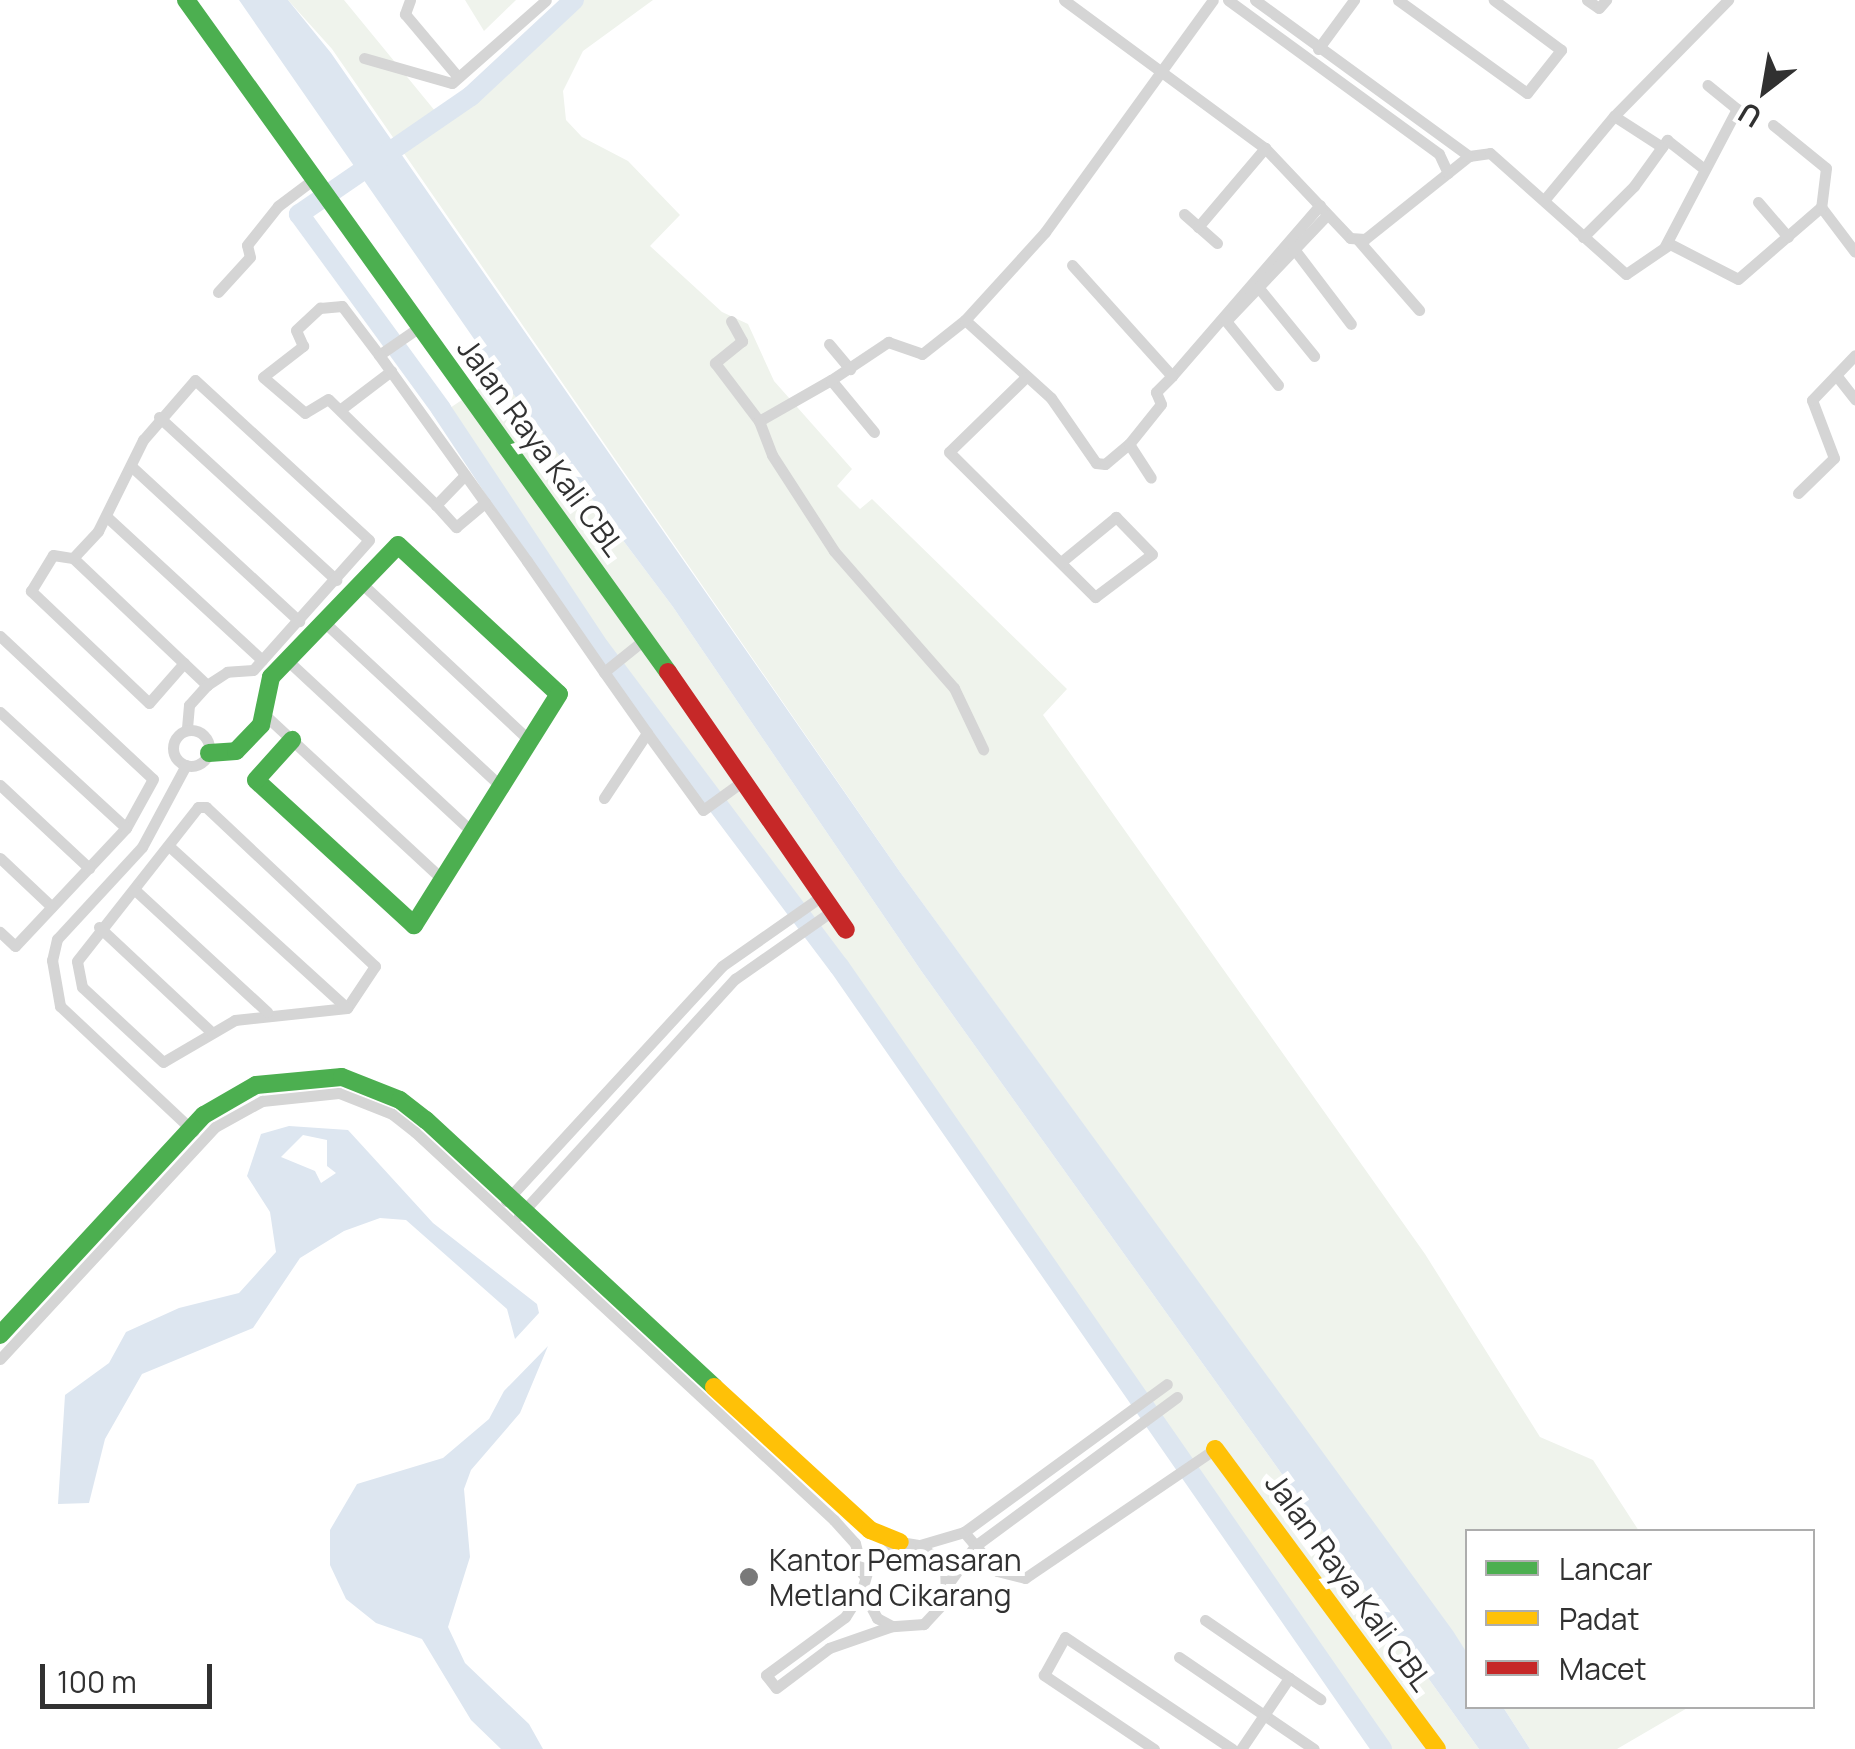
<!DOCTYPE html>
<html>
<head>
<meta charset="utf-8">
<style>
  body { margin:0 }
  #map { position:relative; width:1855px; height:1749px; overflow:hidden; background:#fff; font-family:Manrope,sans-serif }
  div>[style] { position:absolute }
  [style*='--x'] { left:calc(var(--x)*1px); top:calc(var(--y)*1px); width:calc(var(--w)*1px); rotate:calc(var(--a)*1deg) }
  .green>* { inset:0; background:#eff3ec }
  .water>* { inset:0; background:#dde6f0 }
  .river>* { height:20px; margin:-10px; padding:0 10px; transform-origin:10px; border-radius:10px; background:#dde6f0 }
  .street>* { height:11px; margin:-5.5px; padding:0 5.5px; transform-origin:5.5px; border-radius:5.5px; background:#d5d5d5 }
  .street>.ring { margin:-5.5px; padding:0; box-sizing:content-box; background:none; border:11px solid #d5d5d5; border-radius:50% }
  .fast>* { height:18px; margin:-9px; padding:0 9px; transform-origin:9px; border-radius:9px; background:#4caf50 }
  .slow>* { height:18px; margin:-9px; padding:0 9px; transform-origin:9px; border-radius:9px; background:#ffc107 }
  .jam>* { height:18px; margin:-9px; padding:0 9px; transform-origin:9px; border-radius:9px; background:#c62828 }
  .dots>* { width:28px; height:28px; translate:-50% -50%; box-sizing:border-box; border:5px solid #fff; border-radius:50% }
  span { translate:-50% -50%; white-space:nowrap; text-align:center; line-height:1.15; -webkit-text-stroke:10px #fff; paint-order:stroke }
  .street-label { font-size:30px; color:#313131 }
  .poi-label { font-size:30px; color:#313131 }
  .left { translate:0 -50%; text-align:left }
  .legend { position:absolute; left:1465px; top:1529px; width:350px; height:180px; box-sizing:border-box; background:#fff; border:2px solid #adadad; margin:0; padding:12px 18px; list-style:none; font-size:30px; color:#313131 }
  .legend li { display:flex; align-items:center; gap:20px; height:50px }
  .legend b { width:50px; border:2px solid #adadad }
  .north { position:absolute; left:1715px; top:40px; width:100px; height:100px; -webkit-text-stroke:8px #fff; paint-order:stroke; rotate:211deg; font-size:28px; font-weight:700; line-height:40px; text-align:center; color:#313131 }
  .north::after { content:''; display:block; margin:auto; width:35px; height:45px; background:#313131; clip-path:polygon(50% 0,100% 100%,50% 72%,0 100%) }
  .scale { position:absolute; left:40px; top:1664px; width:172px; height:45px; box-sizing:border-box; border:5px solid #313131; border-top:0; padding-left:12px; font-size:30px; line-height:35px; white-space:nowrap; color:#313131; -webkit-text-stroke:8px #fff; paint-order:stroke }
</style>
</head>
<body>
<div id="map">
  <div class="green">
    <div style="clip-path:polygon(288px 0,344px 0,440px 117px,574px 0,653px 0,583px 51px,563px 91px,566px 120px,582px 137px,628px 161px,680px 215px,650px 246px,722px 312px,748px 324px,774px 381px,852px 469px,837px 486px,860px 509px,872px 499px,1067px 689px,1043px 715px,1425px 1254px,1540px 1437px,1593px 1460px,1639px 1531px,1468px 1532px,1467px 1653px,900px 872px,332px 49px)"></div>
    <div style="clip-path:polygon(465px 0,516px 0,484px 31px)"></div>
    <div style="clip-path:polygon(499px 375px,673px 607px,922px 972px,1479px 1749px,1389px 1749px,444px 412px)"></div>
    <div style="clip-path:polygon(1503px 1707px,1689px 1707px,1617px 1749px,1530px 1749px)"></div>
  </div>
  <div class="water">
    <div style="clip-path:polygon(239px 0,288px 0,331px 53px,900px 872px,1453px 1631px,1467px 1653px,1468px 1706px,1503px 1707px,1530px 1749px,1479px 1749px,922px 972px,673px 607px,499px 375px)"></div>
    <div style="clip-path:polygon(evenodd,289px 1126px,348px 1130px,433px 1223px,537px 1304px,539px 1313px,515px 1339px,507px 1309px,406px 1220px,380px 1218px,344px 1231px,300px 1258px,253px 1328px,142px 1374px,105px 1439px,89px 1503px,58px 1504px,65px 1395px,109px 1363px,126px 1332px,179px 1308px,239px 1293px,276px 1252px,270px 1212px,247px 1176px,261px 1134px,289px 1126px,303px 1135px,327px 1140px,327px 1166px,336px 1173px,321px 1183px,315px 1171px,281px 1157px,303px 1135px)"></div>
    <div style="clip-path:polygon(548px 1346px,520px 1413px,471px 1470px,464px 1489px,470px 1557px,448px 1627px,465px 1663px,529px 1724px,543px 1749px,501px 1749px,471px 1720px,422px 1639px,376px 1623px,346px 1599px,330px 1565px,330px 1530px,357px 1484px,443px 1458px,489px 1419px,504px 1391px)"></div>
  </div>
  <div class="river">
    <div style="--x:574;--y:0;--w:141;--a:137"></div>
    <div style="--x:471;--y:96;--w:209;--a:145.5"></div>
    <div style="--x:299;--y:214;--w:241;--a:53.9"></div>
    <div style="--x:441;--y:409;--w:287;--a:56.4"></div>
    <div style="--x:600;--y:648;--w:398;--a:53.1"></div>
    <div style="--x:839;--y:966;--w:953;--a:55.26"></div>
  </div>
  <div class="street">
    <div style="--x:410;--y:0;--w:15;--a:110"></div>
    <div style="--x:405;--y:14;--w:82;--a:49.9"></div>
    <div style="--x:1064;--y:0;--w:250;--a:36.4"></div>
    <div style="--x:1265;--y:148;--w:124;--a:46.6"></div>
    <div style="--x:1350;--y:238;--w:15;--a:4"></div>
    <div style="--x:1365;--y:239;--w:133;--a:-38.6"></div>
    <div style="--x:1469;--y:156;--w:21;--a:-8"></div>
    <div style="--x:1490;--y:153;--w:182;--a:41.7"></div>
    <div style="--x:1626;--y:274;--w:53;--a:-34.3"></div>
    <div style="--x:1670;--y:244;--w:76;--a:27.2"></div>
    <div style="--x:1738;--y:279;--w:110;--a:-40.9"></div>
    <div style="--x:1821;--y:207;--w:56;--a:52.9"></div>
    <div style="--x:1228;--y:0;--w:261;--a:36.1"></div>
    <div style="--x:1439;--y:154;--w:21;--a:65"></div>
    <div style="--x:1255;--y:0;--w:265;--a:36.1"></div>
    <div style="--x:1398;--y:0;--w:159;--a:35.8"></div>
    <div style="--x:1527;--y:93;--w:55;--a:-51.7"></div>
    <div style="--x:1561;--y:50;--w:84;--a:-143.3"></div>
    <div style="--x:1587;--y:0;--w:14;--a:34"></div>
    <div style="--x:1599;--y:8;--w:11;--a:-49"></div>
    <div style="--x:1318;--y:49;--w:61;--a:-53.7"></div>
    <div style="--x:364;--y:58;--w:91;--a:15.9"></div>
    <div style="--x:452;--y:83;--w:125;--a:-41.4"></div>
    <div style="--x:1614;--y:116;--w:57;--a:32.9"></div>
    <div style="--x:1662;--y:147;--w:9;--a:-54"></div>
    <div style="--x:1667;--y:140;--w:46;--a:37.9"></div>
    <div style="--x:1773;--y:125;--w:68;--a:39.1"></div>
    <div style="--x:1826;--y:168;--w:39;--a:97"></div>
    <div style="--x:1545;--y:199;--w:108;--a:-50.3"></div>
    <div style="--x:1614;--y:116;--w:163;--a:-45.5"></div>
    <div style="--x:1758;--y:202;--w:46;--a:49.4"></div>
    <div style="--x:1184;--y:214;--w:44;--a:41.3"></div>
    <div style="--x:1198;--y:227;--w:104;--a:-49.7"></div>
    <div style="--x:1583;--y:237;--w:72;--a:-45"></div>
    <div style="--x:1634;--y:186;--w:48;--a:-54.3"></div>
    <div style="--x:1358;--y:240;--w:93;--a:48.9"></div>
    <div style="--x:1665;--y:246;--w:155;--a:-62.3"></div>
    <div style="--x:1737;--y:109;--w:38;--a:-141"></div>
    <div style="--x:1294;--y:249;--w:94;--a:52.8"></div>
    <div style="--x:1072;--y:265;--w:149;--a:48"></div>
    <div style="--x:1172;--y:376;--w:226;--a:-49.1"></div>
    <div style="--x:1258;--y:287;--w:89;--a:50.9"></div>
    <div style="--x:218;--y:292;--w:47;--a:-47.6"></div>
    <div style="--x:250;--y:257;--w:12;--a:-104"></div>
    <div style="--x:247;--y:245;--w:50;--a:-51.5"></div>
    <div style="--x:278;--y:206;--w:41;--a:-37.1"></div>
    <div style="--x:965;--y:320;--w:116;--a:42.2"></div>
    <div style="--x:1051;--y:398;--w:79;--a:55.3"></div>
    <div style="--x:1096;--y:463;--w:9;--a:6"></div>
    <div style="--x:1105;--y:464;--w:31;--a:-40"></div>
    <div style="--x:1129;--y:444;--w:40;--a:57.1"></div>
    <div style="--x:731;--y:321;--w:23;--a:61"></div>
    <div style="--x:742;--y:341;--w:35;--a:141"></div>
    <div style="--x:715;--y:363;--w:73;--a:52.8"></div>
    <div style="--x:759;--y:421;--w:83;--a:-29.7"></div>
    <div style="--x:829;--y:344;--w:33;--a:50"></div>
    <div style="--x:379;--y:355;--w:51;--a:-34.6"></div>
    <div style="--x:1836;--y:375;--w:31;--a:52"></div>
    <div style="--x:1026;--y:377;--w:107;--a:135.8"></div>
    <div style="--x:949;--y:452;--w:206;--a:44.8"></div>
    <div style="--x:1095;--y:597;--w:71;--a:-37"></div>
    <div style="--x:1152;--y:554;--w:52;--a:-134.2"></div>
    <div style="--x:1116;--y:517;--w:71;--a:140.7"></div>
    <div style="--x:1278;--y:385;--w:82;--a:-129.1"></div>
    <div style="--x:1226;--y:321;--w:146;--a:-46.4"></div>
    <div style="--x:341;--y:409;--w:63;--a:-37.2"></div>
    <div style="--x:159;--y:417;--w:241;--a:42.6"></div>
    <div style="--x:759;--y:421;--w:36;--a:69"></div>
    <div style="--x:772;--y:455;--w:114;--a:57.1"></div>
    <div style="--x:834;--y:551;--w:182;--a:48.8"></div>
    <div style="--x:954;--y:688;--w:68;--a:64.6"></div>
    <div style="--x:874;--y:432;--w:67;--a:-129.6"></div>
    <div style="--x:831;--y:380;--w:69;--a:-33.7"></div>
    <div style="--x:888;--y:342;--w:36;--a:19"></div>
    <div style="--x:922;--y:354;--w:55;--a:-38.3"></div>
    <div style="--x:965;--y:320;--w:119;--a:-47.7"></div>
    <div style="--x:1045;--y:232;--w:286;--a:-54.1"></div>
    <div style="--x:1129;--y:444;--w:51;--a:-51.3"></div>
    <div style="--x:1161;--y:404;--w:13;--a:-113"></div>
    <div style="--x:1156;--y:392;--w:23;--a:-45"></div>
    <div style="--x:131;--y:466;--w:229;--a:42.7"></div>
    <div style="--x:465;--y:475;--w:42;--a:134"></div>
    <div style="--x:436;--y:505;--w:151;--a:-135.5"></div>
    <div style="--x:328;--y:399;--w:27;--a:149"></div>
    <div style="--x:305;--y:413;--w:55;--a:-139.4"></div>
    <div style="--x:263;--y:377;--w:51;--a:-37.8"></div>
    <div style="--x:303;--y:346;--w:17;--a:-114"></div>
    <div style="--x:296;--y:330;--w:33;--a:-43"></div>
    <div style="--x:320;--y:308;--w:22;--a:-5"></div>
    <div style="--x:342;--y:306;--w:61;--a:52.9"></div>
    <div style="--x:379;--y:355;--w:254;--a:54.3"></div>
    <div style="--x:527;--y:561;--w:135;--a:55.3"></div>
    <div style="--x:604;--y:672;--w:53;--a:-38.8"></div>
    <div style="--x:1798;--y:493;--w:50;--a:-44.2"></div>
    <div style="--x:1834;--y:458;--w:62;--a:-110.8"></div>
    <div style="--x:1812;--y:400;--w:62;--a:-46.3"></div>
    <div style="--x:436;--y:505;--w:30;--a:48"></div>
    <div style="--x:456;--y:527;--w:38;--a:-40"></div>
    <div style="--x:107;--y:517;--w:211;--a:42.7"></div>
    <div style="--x:73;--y:558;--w:185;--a:43.5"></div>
    <div style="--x:359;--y:581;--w:236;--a:43.1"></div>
    <div style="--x:323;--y:621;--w:246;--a:42.9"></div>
    <div style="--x:0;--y:636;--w:209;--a:43.1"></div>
    <div style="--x:153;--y:779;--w:56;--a:118.9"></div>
    <div style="--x:126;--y:828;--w:162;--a:133.2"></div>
    <div style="--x:15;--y:946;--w:21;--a:-137"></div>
    <div style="--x:287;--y:660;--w:255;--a:42.9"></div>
    <div style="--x:184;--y:663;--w:53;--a:131.2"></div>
    <div style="--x:149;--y:703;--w:163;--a:-136.5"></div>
    <div style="--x:31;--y:591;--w:42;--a:-58.6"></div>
    <div style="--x:53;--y:555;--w:20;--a:9"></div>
    <div style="--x:73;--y:558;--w:37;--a:-47"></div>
    <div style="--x:98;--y:531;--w:102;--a:-63.7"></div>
    <div style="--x:143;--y:440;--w:79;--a:-49.1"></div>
    <div style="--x:195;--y:380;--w:236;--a:42.6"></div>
    <div style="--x:369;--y:540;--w:174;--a:131.7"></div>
    <div style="--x:253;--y:670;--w:26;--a:176"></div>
    <div style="--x:227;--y:672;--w:24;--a:147"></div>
    <div style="--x:207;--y:685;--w:27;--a:132"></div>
    <div style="--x:189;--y:705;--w:25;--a:95"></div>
    <div style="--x:604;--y:672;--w:75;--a:54.8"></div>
    <div style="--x:647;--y:733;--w:78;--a:123.5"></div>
    <div style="--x:0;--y:712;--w:171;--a:42.6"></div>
    <div style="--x:266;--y:716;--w:243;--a:42.8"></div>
    <div class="ring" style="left:173px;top:730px;width:25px;height:25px"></div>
    <div style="--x:647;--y:733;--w:95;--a:54"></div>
    <div style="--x:703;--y:810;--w:49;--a:-35.9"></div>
    <div style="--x:186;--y:765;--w:93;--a:118.2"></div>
    <div style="--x:142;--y:847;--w:125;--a:132.7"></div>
    <div style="--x:57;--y:939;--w:22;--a:103"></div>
    <div style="--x:52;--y:960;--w:47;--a:80.1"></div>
    <div style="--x:60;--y:1006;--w:183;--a:43.2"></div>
    <div style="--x:0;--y:785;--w:122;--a:43"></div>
    <div style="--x:198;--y:807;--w:8;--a:0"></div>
    <div style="--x:206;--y:807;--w:232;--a:43.3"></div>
    <div style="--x:375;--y:966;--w:50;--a:123.7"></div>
    <div style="--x:347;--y:1008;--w:113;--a:173.9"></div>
    <div style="--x:235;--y:1020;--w:83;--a:149.7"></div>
    <div style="--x:163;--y:1062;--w:110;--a:-137.2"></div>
    <div style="--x:82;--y:987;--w:26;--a:-101"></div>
    <div style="--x:77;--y:961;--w:196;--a:-51.8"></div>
    <div style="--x:170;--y:847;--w:239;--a:42.3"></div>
    <div style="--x:0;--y:858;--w:71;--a:43.3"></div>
    <div style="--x:135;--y:890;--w:180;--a:42.7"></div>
    <div style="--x:99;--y:927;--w:152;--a:43.1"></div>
    <div style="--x:506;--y:1201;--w:319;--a:-47.4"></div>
    <div style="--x:722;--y:966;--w:122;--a:-35"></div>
    <div style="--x:519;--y:1216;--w:321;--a:-47.7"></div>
    <div style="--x:735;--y:979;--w:118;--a:-35"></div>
    <div style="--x:0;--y:1359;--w:316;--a:-47.2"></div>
    <div style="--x:215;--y:1127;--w:54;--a:-29"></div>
    <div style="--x:262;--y:1101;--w:77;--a:-5.9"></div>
    <div style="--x:339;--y:1093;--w:57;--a:21.6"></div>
    <div style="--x:392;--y:1114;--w:29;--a:38"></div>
    <div style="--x:415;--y:1132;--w:571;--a:42.8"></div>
    <div style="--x:834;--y:1520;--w:31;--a:48"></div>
    <div style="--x:855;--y:1543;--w:32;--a:76"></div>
    <div style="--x:964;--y:1532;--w:51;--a:49.8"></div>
    <div style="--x:997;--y:1571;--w:29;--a:14"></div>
    <div style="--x:1025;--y:1578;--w:230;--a:-34.2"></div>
    <div style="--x:920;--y:1545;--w:33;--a:41"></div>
    <div style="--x:945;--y:1567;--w:33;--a:88"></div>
    <div style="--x:946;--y:1600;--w:33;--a:133"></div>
    <div style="--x:924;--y:1624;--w:32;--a:176"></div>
    <div style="--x:892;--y:1626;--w:17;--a:-152"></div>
    <div style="--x:877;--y:1618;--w:32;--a:-118"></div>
    <div style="--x:862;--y:1590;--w:33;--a:-74"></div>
    <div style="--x:871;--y:1558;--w:33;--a:-29"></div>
    <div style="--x:900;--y:1542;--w:20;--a:9"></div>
    <div style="--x:920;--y:1545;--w:46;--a:-16.5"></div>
    <div style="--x:964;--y:1532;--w:251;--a:-36.1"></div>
    <div style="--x:948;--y:1584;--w:47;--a:-54.6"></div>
    <div style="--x:975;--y:1546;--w:251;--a:-36.4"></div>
    <div style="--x:862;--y:1590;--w:32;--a:122"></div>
    <div style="--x:845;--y:1617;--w:98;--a:143.7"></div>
    <div style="--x:766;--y:1675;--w:16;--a:52"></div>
    <div style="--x:776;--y:1688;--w:66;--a:-37"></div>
    <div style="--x:829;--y:1648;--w:67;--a:-19.2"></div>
    <div style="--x:1205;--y:1620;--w:140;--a:34.5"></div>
    <div style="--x:1179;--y:1657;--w:163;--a:34.3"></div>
    <div style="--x:1154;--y:1749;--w:133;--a:-146.1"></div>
    <div style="--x:1044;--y:1675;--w:43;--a:-61.1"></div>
    <div style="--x:1065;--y:1637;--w:201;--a:33.8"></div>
    <div style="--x:1241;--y:1749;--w:86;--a:-55.9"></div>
  </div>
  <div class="fast">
    <div style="--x:186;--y:0;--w:827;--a:54.35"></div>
    <div style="--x:209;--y:753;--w:27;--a:-4"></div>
    <div style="--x:236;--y:751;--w:36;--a:-46"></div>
    <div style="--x:261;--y:725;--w:49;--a:-78.2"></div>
    <div style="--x:271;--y:677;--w:183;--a:-46.1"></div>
    <div style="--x:398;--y:545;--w:219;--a:42.8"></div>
    <div style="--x:559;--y:694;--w:273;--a:122.1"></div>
    <div style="--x:414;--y:925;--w:214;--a:-137.5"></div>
    <div style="--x:256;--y:780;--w:54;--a:-48"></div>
    <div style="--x:0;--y:1335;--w:300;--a:-47.2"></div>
    <div style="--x:204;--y:1115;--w:60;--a:-30"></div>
    <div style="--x:256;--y:1085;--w:86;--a:-5.3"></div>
    <div style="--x:342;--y:1077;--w:62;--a:21.6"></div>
    <div style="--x:400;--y:1100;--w:33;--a:38"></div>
    <div style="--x:426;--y:1120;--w:393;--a:42.8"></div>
  </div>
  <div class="slow">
    <div style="--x:714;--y:1387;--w:212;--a:42.5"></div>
    <div style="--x:870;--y:1530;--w:32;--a:22"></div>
    <div style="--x:1215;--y:1449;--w:373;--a:53.5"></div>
  </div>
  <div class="jam">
    <div style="--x:668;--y:672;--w:313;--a:55.4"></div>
  </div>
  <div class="dots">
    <div style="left:749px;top:1577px;background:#797979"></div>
  </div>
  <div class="street-label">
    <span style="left:541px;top:447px;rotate:54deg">Jalan Raya Kali CBL</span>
    <span style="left:1349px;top:1582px;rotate:54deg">Jalan Raya Kali CBL</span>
  </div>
  <div class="poi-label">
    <span class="left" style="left:769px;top:1577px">Kantor Pemasaran<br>Metland Cikarang</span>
  </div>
  <ul class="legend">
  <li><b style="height:12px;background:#4caf50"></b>Lancar</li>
  <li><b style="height:12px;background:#ffc107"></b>Padat</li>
  <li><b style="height:12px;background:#c62828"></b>Macet</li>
  </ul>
  <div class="north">U</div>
  <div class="scale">100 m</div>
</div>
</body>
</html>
